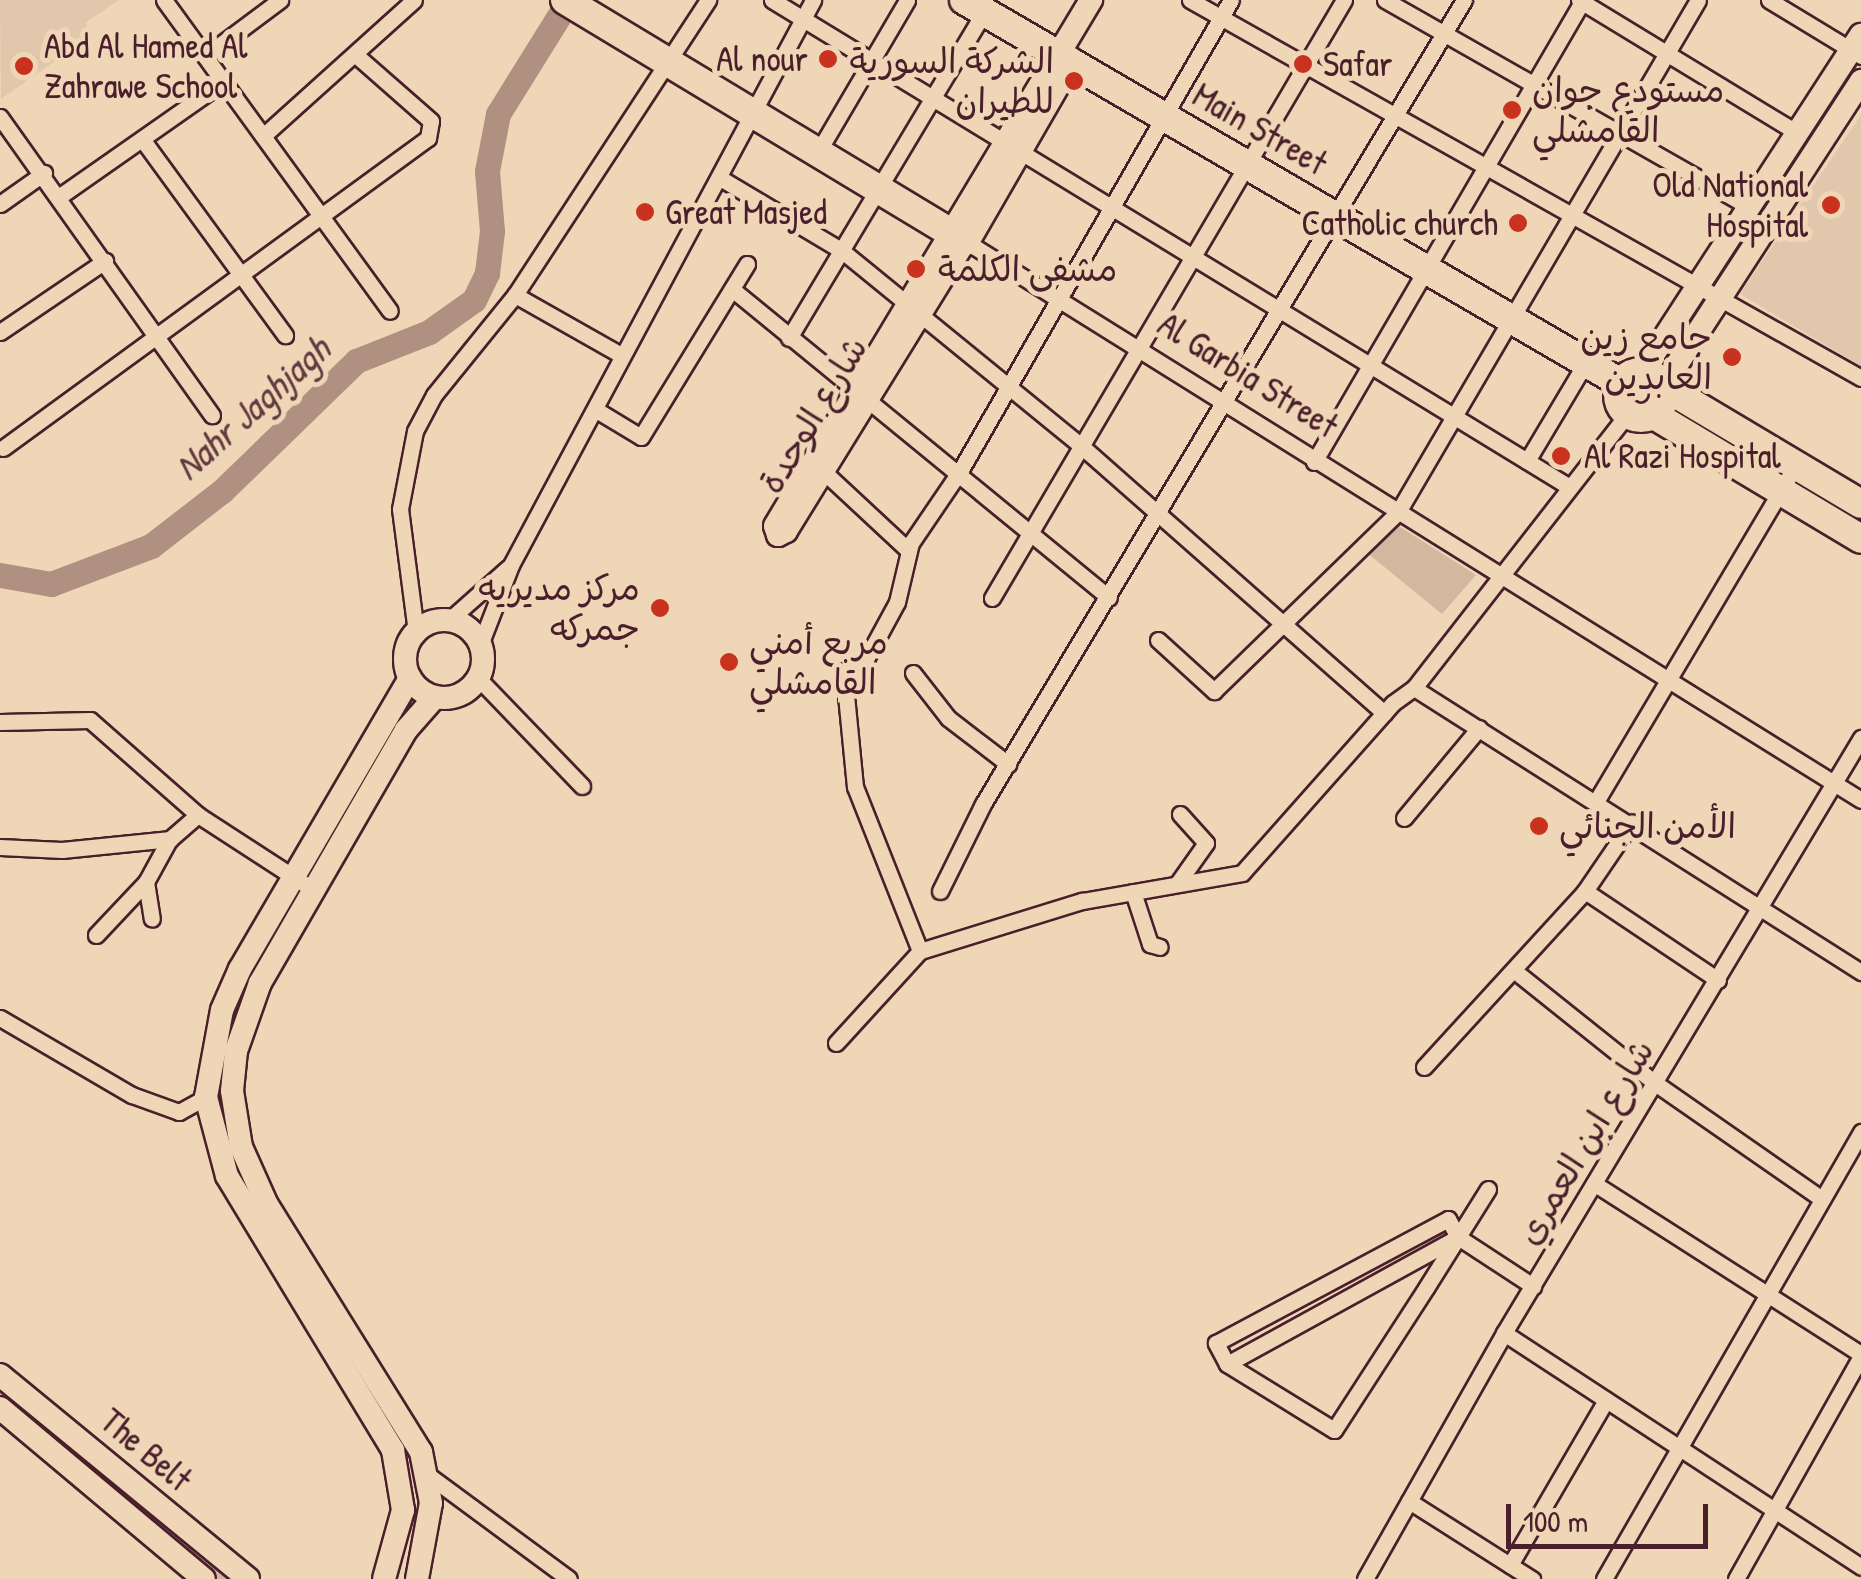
<!DOCTYPE html>
<html>
<head>
<meta charset="utf-8">
<style>
  body { margin:0 }
  #map { position:relative; width:1861px; height:1579px; overflow:hidden; background:#eed6b6; font-family:"Patrick Hand","Playpen Sans Arabic",sans-serif }
  div>[style] { position:absolute }
  [style*='--x'] { left:calc(var(--x)*1px); top:calc(var(--y)*1px); width:calc(var(--w)*1px); rotate:calc(var(--a)*1deg) }
  .built>* { inset:0; background:#e1c7ab }
  .green>* { inset:0; background:#d3b8a0 }
  .river>* { height:25px; margin:-12.5px; padding:0 12.5px; transform-origin:12.5px; border-radius:12.5px; background:#af9081 }
  .roads { filter:drop-shadow(2px 0 #4a1f2b) drop-shadow(-2px 0 #4a1f2b) drop-shadow(0 2px #4a1f2b) drop-shadow(0 -2px #4a1f2b) }
  .street>* { height:15px; margin:-7.5px; padding:0 7.5px; transform-origin:7.5px; border-radius:7.5px; background:#eed6b6 }
  .secondary>* { height:22px; margin:-11px; padding:0 11px; transform-origin:11px; border-radius:11px; background:#eed6b6 }
  .secondary>.ring { margin:-11px; padding:0; box-sizing:content-box; background:none; border:22px solid #eed6b6; border-radius:50% }
  .highway>* { height:28px; margin:-14px; padding:0 14px; transform-origin:14px; border-radius:14px; background:#eed6b6 }
  .highway>.ring { margin:-14px; padding:0; box-sizing:content-box; background:none; border:28px solid #eed6b6; border-radius:50% }
  .dots>* { width:28px; height:28px; translate:-50% -50%; box-sizing:border-box; border:5px solid #eed6b6; border-radius:50% }
  span { translate:-50% -50%; white-space:nowrap; text-align:center; line-height:1.15; -webkit-text-stroke:10px #eed6b6; paint-order:stroke }
  .poi-label { font-size:35px; color:#4a1f2b }
  .left { translate:0 -50%; text-align:left }
  .right { translate:-100% -50%; text-align:right }
  .street-label { font-size:35px; color:#4a1f2b }
  .water-label { font-size:38px; color:#633b40; font-style:italic }
  .scale { position:absolute; left:1506px; top:1504px; width:202px; height:45px; box-sizing:border-box; border:5px solid #4a1f2b; border-top:0; padding-left:12px; font-size:30px; line-height:35px; white-space:nowrap; color:#4a1f2b; -webkit-text-stroke:8px #eed6b6; paint-order:stroke }
</style>
</head>
<body>
<div id="map">
  <div class="built">
    <div style="clip-path:polygon(0 0,119px 0,85px 23px,92px 35px,1px 99px)"></div>
    <div style="clip-path:polygon(1861px 115px,1861px 366px,1740px 294px)"></div>
  </div>
  <div class="green">
    <div style="clip-path:polygon(1397px 525px,1476px 575px,1442px 614px,1366px 552px)"></div>
    <div style="clip-path:polygon(0 1387px,232px 1579px,218px 1579px,0 1397px)"></div>
  </div>
  <div class="river">
    <div style="--x:0;--y:575;--w:52;--a:10"></div>
    <div style="--x:51;--y:584;--w:107;--a:-20.8"></div>
    <div style="--x:151;--y:546;--w:90;--a:-37.8"></div>
    <div style="--x:222;--y:491;--w:187;--a:-44.1"></div>
    <div style="--x:356;--y:361;--w:79;--a:-21.7"></div>
    <div style="--x:429;--y:332;--w:55;--a:-35.4"></div>
    <div style="--x:474;--y:300;--w:30;--a:-64"></div>
    <div style="--x:487;--y:273;--w:42;--a:-83.2"></div>
    <div style="--x:492;--y:231;--w:60;--a:-94.8"></div>
    <div style="--x:487;--y:171;--w:58;--a:-79.1"></div>
    <div style="--x:498;--y:114;--w:134;--a:-58.1"></div>
  </div>
  <div class="roads">
    <div class="street">
      <div style="--x:164;--y:0;--w:384;--a:54"></div>
      <div style="--x:772;--y:0;--w:933;--a:31.41"></div>
      <div style="--x:1190;--y:0;--w:770;--a:29.39"></div>
      <div style="--x:1385;--y:0;--w:419;--a:29.6"></div>
      <div style="--x:1579;--y:0;--w:256;--a:31.3"></div>
      <div style="--x:1769;--y:0;--w:108;--a:31.3"></div>
      <div style="--x:205;--y:56;--w:94;--a:-36.7"></div>
      <div style="--x:0;--y:117;--w:366;--a:54.6"></div>
      <div style="--x:263;--y:136;--w:203;--a:-42"></div>
      <div style="--x:142;--y:139;--w:243;--a:53.9"></div>
      <div style="--x:818;--y:152;--w:176;--a:-59.6"></div>
      <div style="--x:720;--y:178;--w:141;--a:30.8"></div>
      <div style="--x:841;--y:250;--w:307;--a:39.2"></div>
      <div style="--x:1079;--y:444;--w:407;--a:41.4"></div>
      <div style="--x:60;--y:196;--w:199;--a:-35"></div>
      <div style="--x:0;--y:204;--w:54;--a:-35.2"></div>
      <div style="--x:965;--y:241;--w:1056;--a:31.96"></div>
      <div style="--x:732;--y:289;--w:487;--a:39.3"></div>
      <div style="--x:515;--y:295;--w:122;--a:29.5"></div>
      <div style="--x:0;--y:332;--w:127;--a:-34.1"></div>
      <div style="--x:789;--y:338;--w:386;--a:-59.1"></div>
      <div style="--x:598;--y:411;--w:50;--a:31.2"></div>
      <div style="--x:641;--y:437;--w:203;--a:-58.5"></div>
      <div style="--x:3;--y:448;--w:526;--a:-36.11"></div>
      <div style="--x:428;--y:138;--w:17;--a:-80"></div>
      <div style="--x:431;--y:121;--w:98;--a:-138.7"></div>
      <div style="--x:1527;--y:461;--w:115;--a:-59.2"></div>
      <div style="--x:1314;--y:462;--w:535;--a:-59.79"></div>
      <div style="--x:823;--y:471;--w:117;--a:42.9"></div>
      <div style="--x:992;--y:598;--w:694;--a:-59.52"></div>
      <div style="--x:448;--y:621;--w:80;--a:-41.5"></div>
      <div style="--x:416;--y:632;--w:124;--a:-97.4"></div>
      <div style="--x:400;--y:509;--w:79;--a:-79.1"></div>
      <div style="--x:415;--y:431;--w:41;--a:-62.2"></div>
      <div style="--x:434;--y:395;--w:129;--a:-51"></div>
      <div style="--x:515;--y:295;--w:353;--a:-56.8"></div>
      <div style="--x:1158;--y:640;--w:76;--a:42.3"></div>
      <div style="--x:1214;--y:691;--w:257;--a:-44.2"></div>
      <div style="--x:1398;--y:512;--w:593;--a:-59.63"></div>
      <div style="--x:480;--y:645;--w:86;--a:-68.8"></div>
      <div style="--x:511;--y:565;--w:641;--a:-61.87"></div>
      <div style="--x:913;--y:673;--w:57;--a:52.1"></div>
      <div style="--x:948;--y:718;--w:76;--a:37.5"></div>
      <div style="--x:478;--y:678;--w:150;--a:46.1"></div>
      <div style="--x:1414;--y:688;--w:530;--a:32.43"></div>
      <div style="--x:0;--y:722;--w:90;--a:-1.3"></div>
      <div style="--x:90;--y:720;--w:144;--a:41.3"></div>
      <div style="--x:198;--y:815;--w:136;--a:33"></div>
      <div style="--x:1597;--y:800;--w:390;--a:-59.3"></div>
      <div style="--x:1404;--y:818;--w:117;--a:-50.2"></div>
      <div style="--x:0;--y:847;--w:62;--a:2.8"></div>
      <div style="--x:62;--y:850;--w:109;--a:-5.8"></div>
      <div style="--x:170;--y:839;--w:37;--a:-41"></div>
      <div style="--x:146;--y:882;--w:37;--a:81"></div>
      <div style="--x:1177;--y:884;--w:50;--a:-54.7"></div>
      <div style="--x:1206;--y:843;--w:39;--a:-132"></div>
      <div style="--x:940;--y:891;--w:97;--a:-63.7"></div>
      <div style="--x:983;--y:804;--w:937;--a:-59.11"></div>
      <div style="--x:1585;--y:891;--w:160;--a:33.8"></div>
      <div style="--x:1133;--y:892;--w:55;--a:71.9"></div>
      <div style="--x:1150;--y:944;--w:10;--a:17"></div>
      <div style="--x:96;--y:935;--w:73;--a:-46.7"></div>
      <div style="--x:146;--y:882;--w:48;--a:-61.3"></div>
      <div style="--x:920;--y:951;--w:170;--a:-17.2"></div>
      <div style="--x:1082;--y:901;--w:162;--a:-9.9"></div>
      <div style="--x:1242;--y:873;--w:227;--a:-48.4"></div>
      <div style="--x:1393;--y:703;--w:26;--a:-36"></div>
      <div style="--x:1414;--y:688;--w:347;--a:-52.1"></div>
      <div style="--x:1516;--y:972;--w:178;--a:38.6"></div>
      <div style="--x:1655;--y:1083;--w:203;--a:34.8"></div>
      <div style="--x:0;--y:1018;--w:153;--a:30.3"></div>
      <div style="--x:132;--y:1095;--w:50;--a:19.9"></div>
      <div style="--x:179;--y:1112;--w:31;--a:-29"></div>
      <div style="--x:836;--y:1043;--w:125;--a:-47.6"></div>
      <div style="--x:920;--y:951;--w:176;--a:-111.6"></div>
      <div style="--x:855;--y:787;--w:91;--a:-95.6"></div>
      <div style="--x:846;--y:696;--w:107;--a:-61.5"></div>
      <div style="--x:897;--y:602;--w:61;--a:-76.7"></div>
      <div style="--x:911;--y:543;--w:87;--a:-55.8"></div>
      <div style="--x:960;--y:471;--w:543;--a:-60.09"></div>
      <div style="--x:1424;--y:1067;--w:239;--a:-47.5"></div>
      <div style="--x:1585;--y:891;--w:83;--a:-55.7"></div>
      <div style="--x:1595;--y:1184;--w:316;--a:32.6"></div>
      <div style="--x:1488;--y:1189;--w:57;--a:122"></div>
      <div style="--x:1458;--y:1237;--w:60;--a:122.1"></div>
      <div style="--x:1426;--y:1288;--w:169;--a:122.9"></div>
      <div style="--x:1334;--y:1430;--w:126;--a:-148.3"></div>
      <div style="--x:1227;--y:1364;--w:24;--a:-118"></div>
      <div style="--x:1216;--y:1343;--w:263;--a:-28.1"></div>
      <div style="--x:1448;--y:1219;--w:21;--a:61"></div>
      <div style="--x:1458;--y:1237;--w:90;--a:33.2"></div>
      <div style="--x:1504;--y:1333;--w:427;--a:33.2"></div>
      <div style="--x:1227;--y:1364;--w:259;--a:-28.8"></div>
      <div style="--x:428;--y:1475;--w:175;--a:36.4"></div>
      <div style="--x:1409;--y:1501;--w:146;--a:32.4"></div>
      <div style="--x:1510;--y:1565;--w:191;--a:-59.8"></div>
      <div style="--x:1365;--y:1579;--w:283;--a:-60.5"></div>
      <div style="--x:1504;--y:1333;--w:694;--a:-59.04"></div>
      <div style="--x:1604;--y:1579;--w:516;--a:-60.1"></div>
      <div style="--x:1736;--y:1579;--w:256;--a:-60.7"></div>
    </div>
    <div class="secondary">
      <div style="--x:965;--y:241;--w:341;--a:121.7"></div>
      <div style="--x:786;--y:531;--w:9;--a:153"></div>
      <div style="--x:778;--y:535;--w:9;--a:-108"></div>
      <div style="--x:775;--y:526;--w:614;--a:-59"></div>
      <div style="--x:1642;--y:372;--w:402;--a:-57"></div>
      <div style="--x:1663;--y:386;--w:364;--a:-57"></div>
      <div class="ring" style="left:405px;top:620px;width:56px;height:56px"></div>
      <div style="--x:0;--y:1375;--w:321;--a:39.4"></div>
      <div style="--x:0;--y:1408;--w:266;--a:40"></div>
      <div style="--x:384;--y:1579;--w:72;--a:-74.6"></div>
      <div style="--x:403;--y:1510;--w:61;--a:-99.5"></div>
      <div style="--x:393;--y:1450;--w:320;--a:-121.2"></div>
      <div style="--x:227;--y:1176;--w:82;--a:-104.9"></div>
      <div style="--x:206;--y:1097;--w:88;--a:-79.6"></div>
      <div style="--x:222;--y:1010;--w:45;--a:-66.3"></div>
      <div style="--x:240;--y:969;--w:337;--a:-59.7"></div>
      <div style="--x:417;--y:1579;--w:77;--a:-79.6"></div>
      <div style="--x:431;--y:1503;--w:52;--a:-101.1"></div>
      <div style="--x:421;--y:1452;--w:291;--a:-121.9"></div>
      <div style="--x:267;--y:1205;--w:64;--a:-114.1"></div>
      <div style="--x:241;--y:1147;--w:57;--a:-99.1"></div>
      <div style="--x:232;--y:1091;--w:40;--a:-84.3"></div>
      <div style="--x:236;--y:1051;--w:72;--a:-70.6"></div>
      <div style="--x:260;--y:983;--w:292;--a:-60"></div>
      <div style="--x:406;--y:730;--w:44;--a:-48.7"></div>
    </div>
    <div class="highway">
      <div style="--x:565;--y:0;--w:467;--a:31.1"></div>
      <div style="--x:965;--y:241;--w:208;--a:-60"></div>
      <div style="--x:964;--y:0;--w:760;--a:30.24"></div>
      <div class="ring" style="left:1618px;top:372px;width:18px;height:18px"></div>
      <div style="--x:1663;--y:386;--w:230;--a:30.8"></div>
      <div style="--x:1654;--y:415;--w:241;--a:30.9"></div>
    </div>
  </div>
  <div class="dots">
    <div style="left:828px;top:59px;background:#c8321e"></div>
    <div style="left:1303px;top:64px;background:#c8321e"></div>
    <div style="left:24px;top:66px;background:#c8321e"></div>
    <div style="left:1074px;top:81px;background:#c8321e"></div>
    <div style="left:1512px;top:110px;background:#c8321e"></div>
    <div style="left:1831px;top:205px;background:#c8321e"></div>
    <div style="left:645px;top:212px;background:#c8321e"></div>
    <div style="left:1518px;top:223px;background:#c8321e"></div>
    <div style="left:916px;top:269px;background:#c8321e"></div>
    <div style="left:1732px;top:357px;background:#c8321e"></div>
    <div style="left:1561px;top:456px;background:#c8321e"></div>
    <div style="left:660px;top:608px;background:#c8321e"></div>
    <div style="left:729px;top:662px;background:#c8321e"></div>
    <div style="left:1539px;top:826px;background:#c8321e"></div>
  </div>
  <div class="poi-label">
    <span class="left" style="left:44px;top:66px">Abd Al Hamed Al<br>Zahrawe School</span>
    <span class="right" style="left:808px;top:59px">Al nour</span>
    <span class="right" style="left:1054px;top:81px">الشركة السورية<br>للطيران</span>
    <span class="left" style="left:1323px;top:64px">Safar</span>
    <span class="left" style="left:1532px;top:110px">مستودع جوان<br>القامشلي</span>
    <span class="right" style="left:1808px;top:205px">Old National<br>Hospital</span>
    <span class="left" style="left:665px;top:212px">Great Masjed</span>
    <span class="right" style="left:1498px;top:223px">Catholic church</span>
    <span class="left" style="left:938px;top:269px">مشفى الكلمة</span>
    <span class="right" style="left:1712px;top:357px">جامع زين<br>العابدين</span>
    <span class="left" style="left:1584px;top:456px">Al Razi Hospital</span>
    <span class="right" style="left:640px;top:608px">مركز مديريه<br>جمركه</span>
    <span class="left" style="left:749px;top:662px">مربع أمني<br>القامشلي</span>
    <span class="left" style="left:1559px;top:826px">الأمن الجنائي</span>
  </div>
  <div class="street-label">
    <span style="left:1260px;top:129px;rotate:30deg">Main Street</span>
    <span style="left:1248px;top:375px;rotate:32deg">Al Garbia Street</span>
    <span style="left:813px;top:415px;rotate:-59deg">شارع الوحدة</span>
    <span style="left:1585px;top:1142px;rotate:-59deg">شارع ابن العمري</span>
    <span style="left:146px;top:1450px;rotate:40deg">The Belt</span>
  </div>
  <div class="water-label">
    <span style="left:252px;top:408px;rotate:-42deg">Nahr Jaghjagh</span>
  </div>
  <div class="scale">100 m</div>
</div>
</body>
</html>
